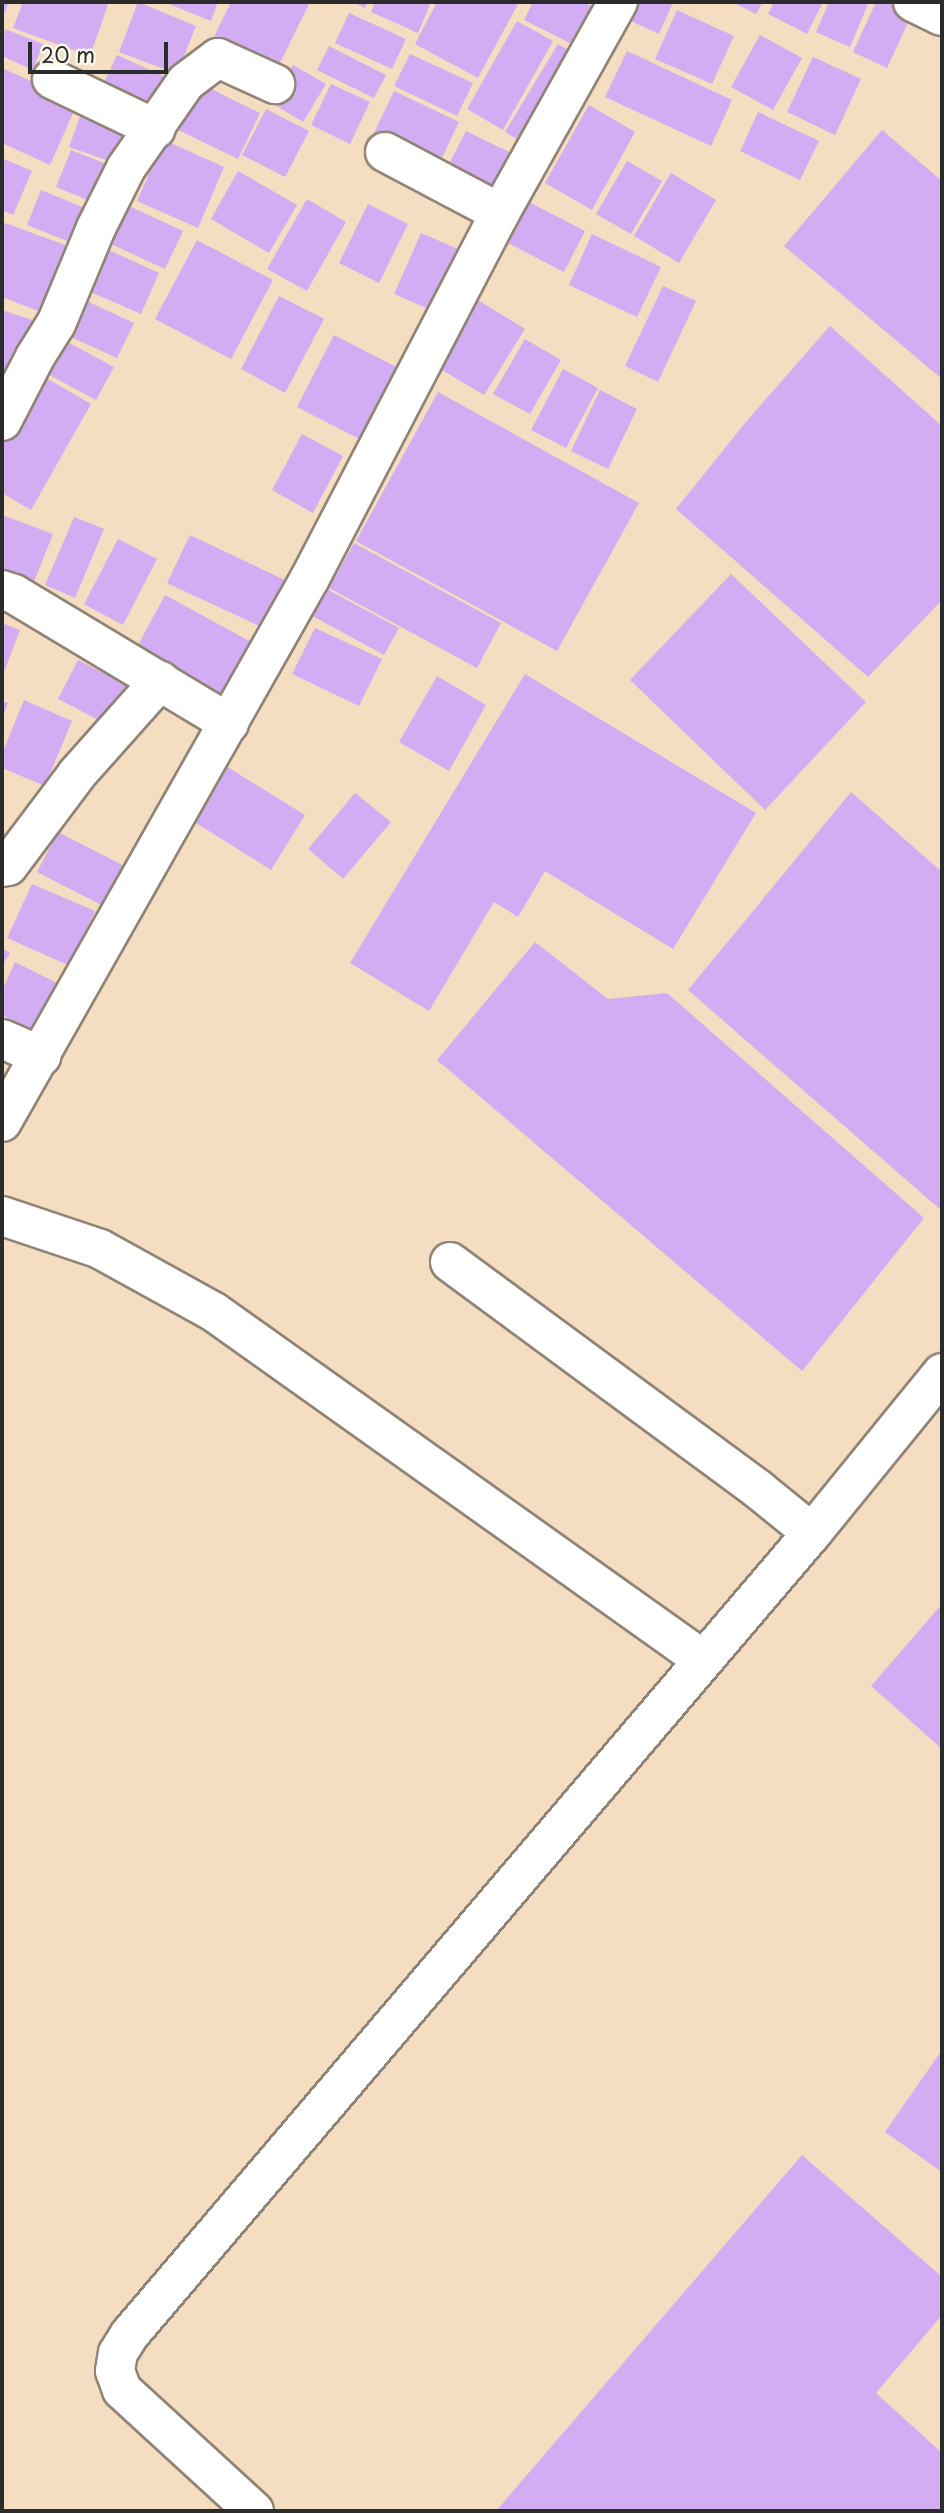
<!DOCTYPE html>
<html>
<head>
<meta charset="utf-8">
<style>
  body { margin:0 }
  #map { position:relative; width:944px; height:2513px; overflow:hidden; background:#f4ddc0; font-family:"Playpen Sans",sans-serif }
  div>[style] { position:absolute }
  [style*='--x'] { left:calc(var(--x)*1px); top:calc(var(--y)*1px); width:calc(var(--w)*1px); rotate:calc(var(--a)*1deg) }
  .building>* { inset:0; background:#d3adf3 }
  .roads { filter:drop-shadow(2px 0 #908476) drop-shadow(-2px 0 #908476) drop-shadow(0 2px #908476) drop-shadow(0 -2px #908476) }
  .minor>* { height:38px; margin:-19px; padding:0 19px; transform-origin:19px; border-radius:19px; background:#fff }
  span { translate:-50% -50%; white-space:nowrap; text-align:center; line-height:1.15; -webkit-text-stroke:7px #fbf7ec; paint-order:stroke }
  .frame { position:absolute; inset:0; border:4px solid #2b2b2b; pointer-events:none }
  .scale { position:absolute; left:28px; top:42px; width:140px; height:32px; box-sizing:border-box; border:4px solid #2b2b2b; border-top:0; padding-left:9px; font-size:21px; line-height:24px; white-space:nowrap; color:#2b2b2b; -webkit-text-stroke:5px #fbf7ec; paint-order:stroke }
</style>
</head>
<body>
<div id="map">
  <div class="building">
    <div style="clip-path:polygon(2px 2px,9px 2px,2px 19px)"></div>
    <div style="clip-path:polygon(23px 2px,109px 2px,90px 56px,13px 28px)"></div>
    <div style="clip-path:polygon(138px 2px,196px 26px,177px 74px,119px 52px)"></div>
    <div style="clip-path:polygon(164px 2px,218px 2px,211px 21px)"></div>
    <div style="clip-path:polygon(231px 2px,310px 2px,273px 77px,210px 45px)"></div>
    <div style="clip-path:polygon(352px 2px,368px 2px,365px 8px)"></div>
    <div style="clip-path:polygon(375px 2px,431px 2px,418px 33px,371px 12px)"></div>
    <div style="clip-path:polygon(437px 2px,519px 2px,478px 78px,415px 44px)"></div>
    <div style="clip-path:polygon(533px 2px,583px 2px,603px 12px,584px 50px,524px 20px)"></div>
    <div style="clip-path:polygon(629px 2px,673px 2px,659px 34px,622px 17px)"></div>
    <div style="clip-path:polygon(732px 2px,763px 2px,756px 14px)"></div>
    <div style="clip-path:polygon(774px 2px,823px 2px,807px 34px,768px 14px)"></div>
    <div style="clip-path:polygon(829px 2px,869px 2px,850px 47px,816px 32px)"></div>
    <div style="clip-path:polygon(876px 2px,886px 2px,912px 14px,887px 68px,853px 52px)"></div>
    <div style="clip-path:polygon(677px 10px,734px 36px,712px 84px,655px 59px)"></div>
    <div style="clip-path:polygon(349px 13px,406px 39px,392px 69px,335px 43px)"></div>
    <div style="clip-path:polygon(517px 21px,553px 41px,503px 130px,467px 109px)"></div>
    <div style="clip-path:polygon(5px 29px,43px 44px,33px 70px,2px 56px)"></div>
    <div style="clip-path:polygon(760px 35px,802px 58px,773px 110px,731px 87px)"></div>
    <div style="clip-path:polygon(558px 44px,582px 58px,529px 146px,505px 132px)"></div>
    <div style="clip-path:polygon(329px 46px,386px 75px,374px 98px,317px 70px)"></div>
    <div style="clip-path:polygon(627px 51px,732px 100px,711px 146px,605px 97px)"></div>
    <div style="clip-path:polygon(410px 54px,473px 83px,457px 116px,394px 86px)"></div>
    <div style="clip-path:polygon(117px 55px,168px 78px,151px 119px,98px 96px)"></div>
    <div style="clip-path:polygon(813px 57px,861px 79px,835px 135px,787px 112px)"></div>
    <div style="clip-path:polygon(293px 65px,326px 84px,303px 122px,270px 102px)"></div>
    <div style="clip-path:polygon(2px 68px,78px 102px,50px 165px,2px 143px)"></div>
    <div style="clip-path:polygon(197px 82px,260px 113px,238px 159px,174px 128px)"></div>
    <div style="clip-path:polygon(331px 84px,370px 102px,350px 144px,311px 125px)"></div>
    <div style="clip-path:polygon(394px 91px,459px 122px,438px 166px,373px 135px)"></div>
    <div style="clip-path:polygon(589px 105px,635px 132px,592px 210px,545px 183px)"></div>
    <div style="clip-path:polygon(84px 106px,133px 124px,118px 164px,69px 147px)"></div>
    <div style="clip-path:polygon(266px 109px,309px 131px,285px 177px,242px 155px)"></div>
    <div style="clip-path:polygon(758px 112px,819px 141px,800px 180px,740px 151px)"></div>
    <div style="clip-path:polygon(882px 130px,942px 181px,942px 379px,784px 246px)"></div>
    <div style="clip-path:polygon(466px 131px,519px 157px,499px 197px,446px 170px)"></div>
    <div style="clip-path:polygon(164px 140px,224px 167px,198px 228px,137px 201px)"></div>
    <div style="clip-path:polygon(71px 150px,114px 167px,100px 205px,56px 187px)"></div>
    <div style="clip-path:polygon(2px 158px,32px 171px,13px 215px,2px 210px)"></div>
    <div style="clip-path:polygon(627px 161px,662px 181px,631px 234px,596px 214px)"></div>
    <div style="clip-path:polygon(238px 171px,297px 205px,269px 253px,211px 219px)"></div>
    <div style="clip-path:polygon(671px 173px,716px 200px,679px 263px,634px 236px)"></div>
    <div style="clip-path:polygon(41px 190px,97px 213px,82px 247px,27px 225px)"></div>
    <div style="clip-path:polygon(307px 199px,346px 222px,307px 291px,267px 269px)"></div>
    <div style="clip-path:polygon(523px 199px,585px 231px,564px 272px,502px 240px)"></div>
    <div style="clip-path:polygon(368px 204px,408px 224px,379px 283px,339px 263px)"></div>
    <div style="clip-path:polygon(129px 206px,183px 231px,165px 269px,111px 244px)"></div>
    <div style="clip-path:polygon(2px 222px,79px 250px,54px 317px,2px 297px)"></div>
    <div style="clip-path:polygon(421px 233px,465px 252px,438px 313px,394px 294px)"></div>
    <div style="clip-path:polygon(592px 234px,661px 267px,637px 317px,569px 285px)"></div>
    <div style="clip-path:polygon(197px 240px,273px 280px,231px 359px,155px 319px)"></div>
    <div style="clip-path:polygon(96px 244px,159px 273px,141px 314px,77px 286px)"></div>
    <div style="clip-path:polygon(663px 286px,696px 301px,658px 382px,625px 366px)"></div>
    <div style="clip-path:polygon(279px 296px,324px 319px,285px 393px,241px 369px)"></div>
    <div style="clip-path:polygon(78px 297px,134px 323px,117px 358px,62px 333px)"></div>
    <div style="clip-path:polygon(473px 297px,525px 329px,484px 395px,432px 364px)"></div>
    <div style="clip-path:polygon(2px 310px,36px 321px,2px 401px)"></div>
    <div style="clip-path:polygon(830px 326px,942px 426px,942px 600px,868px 677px,676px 509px,745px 423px)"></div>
    <div style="clip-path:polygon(334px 335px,412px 375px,375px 447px,297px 407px)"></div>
    <div style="clip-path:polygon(62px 339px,114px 367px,96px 400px,44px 372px)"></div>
    <div style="clip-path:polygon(525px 339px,561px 360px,530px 414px,493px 394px)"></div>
    <div style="clip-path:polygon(563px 369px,598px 388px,566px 448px,531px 430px)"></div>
    <div style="clip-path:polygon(41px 375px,91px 404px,31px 510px,2px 493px,2px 445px)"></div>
    <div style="clip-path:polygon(600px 390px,637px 409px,608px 469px,571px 451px)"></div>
    <div style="clip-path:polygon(438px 392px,639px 503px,557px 651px,356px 541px)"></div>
    <div style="clip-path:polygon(302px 434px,343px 456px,313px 513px,272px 490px)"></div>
    <div style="clip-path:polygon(2px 515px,53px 534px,30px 592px,2px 581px)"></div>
    <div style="clip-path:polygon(74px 517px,104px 529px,75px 598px,45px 585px)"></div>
    <div style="clip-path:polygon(190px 535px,291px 583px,268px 630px,167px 583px)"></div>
    <div style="clip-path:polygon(118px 539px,157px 559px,123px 625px,84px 604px)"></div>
    <div style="clip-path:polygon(354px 543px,501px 623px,477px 668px,329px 588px)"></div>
    <div style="clip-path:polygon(731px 574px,866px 702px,765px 810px,630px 680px)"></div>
    <div style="clip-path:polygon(321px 586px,399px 628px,384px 655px,307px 613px)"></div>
    <div style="clip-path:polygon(165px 595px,251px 642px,215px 708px,129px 662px)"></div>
    <div style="clip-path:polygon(2px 623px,20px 630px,2px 677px)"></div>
    <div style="clip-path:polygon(315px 628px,382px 659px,359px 706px,292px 674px)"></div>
    <div style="clip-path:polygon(78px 660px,130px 687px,110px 726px,58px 699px)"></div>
    <div style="clip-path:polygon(525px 674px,756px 813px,673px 949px,545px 871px,518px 917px,494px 902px,429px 1011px,350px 963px)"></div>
    <div style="clip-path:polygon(437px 676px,486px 705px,449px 771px,399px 742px)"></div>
    <div style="clip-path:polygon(24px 700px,72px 721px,45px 786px,2px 768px,2px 754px)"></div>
    <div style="clip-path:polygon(2px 701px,8px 703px,2px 719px)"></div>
    <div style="clip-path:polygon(221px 763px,305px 815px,271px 870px,188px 818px)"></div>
    <div style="clip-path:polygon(851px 792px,942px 872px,942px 1211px,688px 990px)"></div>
    <div style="clip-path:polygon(355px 793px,391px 822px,343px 879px,308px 849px)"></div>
    <div style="clip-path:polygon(58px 832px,132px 870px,111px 910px,37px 872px)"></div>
    <div style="clip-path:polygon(32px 884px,95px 911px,70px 966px,7px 938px)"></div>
    <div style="clip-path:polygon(535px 942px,608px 999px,667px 993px,924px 1218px,802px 1371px,437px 1060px)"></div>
    <div style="clip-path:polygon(2px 948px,10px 953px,2px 966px)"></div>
    <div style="clip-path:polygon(15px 962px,69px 989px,46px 1037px,2px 1015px,2px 991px)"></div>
    <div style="clip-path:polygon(942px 1604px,942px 1749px,871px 1686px)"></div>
    <div style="clip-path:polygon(942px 2050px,942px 2172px,885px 2132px)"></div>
    <div style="clip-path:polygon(802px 2155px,942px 2277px,942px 2315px,876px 2393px,942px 2453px,942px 2511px,496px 2511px)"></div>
  </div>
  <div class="roads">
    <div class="minor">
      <div style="--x:913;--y:2;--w:32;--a:26"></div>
      <div style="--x:52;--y:79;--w:115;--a:25.7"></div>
      <div style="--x:385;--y:152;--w:130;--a:27.9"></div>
      <div style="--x:2;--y:421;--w:72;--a:-62.7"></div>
      <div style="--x:35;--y:357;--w:39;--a:-58"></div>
      <div style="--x:56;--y:324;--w:104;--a:-67.4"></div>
      <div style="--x:96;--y:228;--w:67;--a:-63.4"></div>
      <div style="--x:126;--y:168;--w:105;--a:-55.1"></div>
      <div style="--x:186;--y:82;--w:40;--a:-37"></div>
      <div style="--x:218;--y:58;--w:63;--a:24.5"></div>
      <div style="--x:2;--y:590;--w:13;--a:18"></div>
      <div style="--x:14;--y:594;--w:251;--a:31"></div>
      <div style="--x:2;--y:867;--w:6;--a:-9"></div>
      <div style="--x:8;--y:866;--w:115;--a:-53.1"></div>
      <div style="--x:77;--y:774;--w:125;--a:-48.3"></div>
      <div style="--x:2;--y:1039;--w:43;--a:23.6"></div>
      <div style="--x:2;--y:1122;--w:625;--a:-60.48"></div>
      <div style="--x:310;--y:578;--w:411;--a:-62.5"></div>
      <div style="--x:500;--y:213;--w:242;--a:-60.8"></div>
      <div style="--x:2;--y:1216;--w:103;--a:18.6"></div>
      <div style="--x:100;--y:1249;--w:130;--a:28.9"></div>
      <div style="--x:214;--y:1312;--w:599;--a:35.42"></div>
      <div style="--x:450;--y:1262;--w:384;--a:36.4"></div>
      <div style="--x:759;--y:1490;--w:68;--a:39.1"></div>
      <div style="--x:254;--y:2511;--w:179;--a:-137.5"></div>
      <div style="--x:122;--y:2390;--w:20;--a:-110"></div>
      <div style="--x:115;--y:2371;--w:18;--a:-81"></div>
      <div style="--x:118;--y:2353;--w:22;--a:-58"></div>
      <div style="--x:130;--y:2334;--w:1052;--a:-49.59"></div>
      <div style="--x:812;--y:1533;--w:206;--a:-50.9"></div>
    </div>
  </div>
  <div class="frame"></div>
  <div class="scale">20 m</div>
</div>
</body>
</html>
